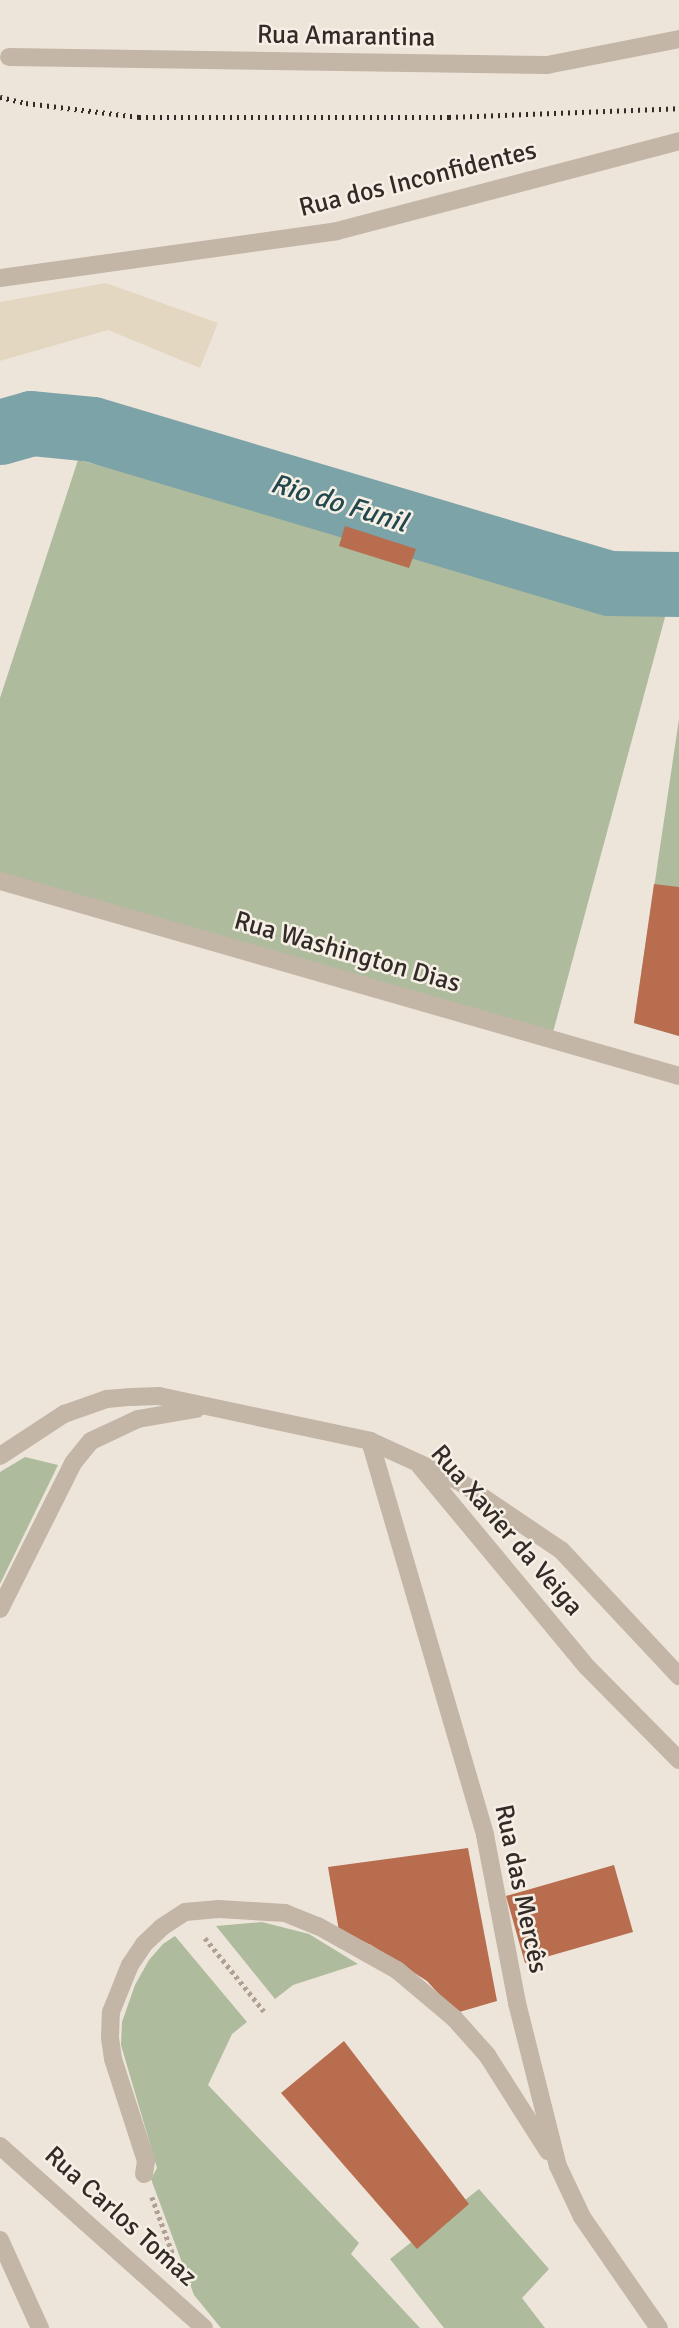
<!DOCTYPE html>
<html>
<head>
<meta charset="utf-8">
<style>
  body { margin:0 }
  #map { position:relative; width:679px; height:2328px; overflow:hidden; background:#eee5da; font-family:Signika,sans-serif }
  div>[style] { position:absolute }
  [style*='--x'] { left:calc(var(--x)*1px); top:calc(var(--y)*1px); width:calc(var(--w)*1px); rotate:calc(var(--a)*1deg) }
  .green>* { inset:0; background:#aebb9c }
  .plaza>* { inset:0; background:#e4d7c2 }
  .river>* { height:65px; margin:-32.5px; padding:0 32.5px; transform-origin:32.5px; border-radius:32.5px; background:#7ca3a7 }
  .building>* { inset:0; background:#b76d4e }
  .path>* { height:4.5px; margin-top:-2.25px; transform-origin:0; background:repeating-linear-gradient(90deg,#afa092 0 3.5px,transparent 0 7px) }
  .minor>* { height:18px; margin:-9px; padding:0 9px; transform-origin:9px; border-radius:9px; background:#c4b6a7 }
  .rail>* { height:5px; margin-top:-2.5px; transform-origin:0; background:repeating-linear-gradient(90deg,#322b27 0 2px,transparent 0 7px) }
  span { translate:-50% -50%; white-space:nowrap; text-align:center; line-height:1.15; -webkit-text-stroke:5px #f6efe5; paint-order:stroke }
  .street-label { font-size:26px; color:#322b27 }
  .water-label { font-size:28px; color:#22484e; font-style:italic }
</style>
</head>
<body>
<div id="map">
  <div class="green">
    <div style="clip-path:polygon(78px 460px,668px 606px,552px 1036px,0 886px,0 698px)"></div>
    <div style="clip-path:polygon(679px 719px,679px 1036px,634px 1023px)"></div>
    <div style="clip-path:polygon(25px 1457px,58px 1465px,0 1584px,0 1472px)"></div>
    <div style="clip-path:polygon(262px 1922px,309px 1934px,358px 1964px,293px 1985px,275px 1999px,216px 1926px)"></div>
    <div style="clip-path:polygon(175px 1936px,247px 2022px,232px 2034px,208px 2085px,359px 2243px,351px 2254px,420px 2328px,221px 2328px,194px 2295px,151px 2179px,157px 2168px,121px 2045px,122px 2022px,135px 1985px,149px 1960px,163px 1944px)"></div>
    <div style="clip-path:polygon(479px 2189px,549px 2269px,522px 2298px,545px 2328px,444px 2328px,390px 2259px)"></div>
  </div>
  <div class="plaza">
    <div style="clip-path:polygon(106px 283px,218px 323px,200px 368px,108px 330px,0 361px,0 302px)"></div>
  </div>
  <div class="river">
    <div style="--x:0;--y:432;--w:32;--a:-16"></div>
    <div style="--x:31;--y:423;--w:61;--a:5.6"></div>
    <div style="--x:92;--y:429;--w:539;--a:16.59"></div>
    <div style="--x:609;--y:583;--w:70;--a:0.8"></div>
  </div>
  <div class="building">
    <div style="clip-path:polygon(345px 526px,416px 549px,409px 568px,339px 546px)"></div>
    <div style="clip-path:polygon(654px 884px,679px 887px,679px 1036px,634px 1023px)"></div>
    <div style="clip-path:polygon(468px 1848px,497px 2001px,456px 2013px,427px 1981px,371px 1945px,339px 1931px,328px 1867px)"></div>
    <div style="clip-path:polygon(614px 1865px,633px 1932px,525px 1963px,506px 1896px)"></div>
    <div style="clip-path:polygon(344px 2041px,469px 2204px,417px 2249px,281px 2093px)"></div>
  </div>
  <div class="path">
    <div style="--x:205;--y:1938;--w:94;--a:51.1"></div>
    <div style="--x:152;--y:2197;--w:76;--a:69.9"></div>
  </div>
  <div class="minor">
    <div style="--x:9;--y:57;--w:538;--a:0.85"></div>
    <div style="--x:547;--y:65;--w:135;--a:-11.1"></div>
    <div style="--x:0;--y:278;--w:340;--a:-7.9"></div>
    <div style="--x:337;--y:231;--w:354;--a:-14.7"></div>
    <div style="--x:0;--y:881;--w:706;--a:16.02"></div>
    <div style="--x:370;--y:1441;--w:410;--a:73.7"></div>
    <div style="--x:485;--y:1835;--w:171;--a:79.2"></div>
    <div style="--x:517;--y:2003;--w:168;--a:75.9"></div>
    <div style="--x:558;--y:2166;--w:56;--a:64.8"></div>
    <div style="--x:582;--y:2217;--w:135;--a:55.3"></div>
    <div style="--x:0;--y:1456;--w:77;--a:-33.3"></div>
    <div style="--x:64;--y:1414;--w:46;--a:-19.2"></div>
    <div style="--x:107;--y:1399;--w:24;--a:-5"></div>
    <div style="--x:131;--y:1397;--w:28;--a:-2"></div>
    <div style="--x:159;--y:1396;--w:216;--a:12"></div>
    <div style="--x:370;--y:1441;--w:99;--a:24.5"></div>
    <div style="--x:460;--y:1482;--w:122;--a:34"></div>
    <div style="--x:561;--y:1550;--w:173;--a:46.9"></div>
    <div style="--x:420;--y:1466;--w:261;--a:50.3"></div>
    <div style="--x:587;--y:1667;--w:131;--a:45.3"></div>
    <div style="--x:0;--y:1609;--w:163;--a:-63.4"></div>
    <div style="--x:73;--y:1463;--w:28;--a:-51"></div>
    <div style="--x:91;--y:1441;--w:52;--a:-25.1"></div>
    <div style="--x:138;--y:1419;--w:59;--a:-9.8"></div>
    <div style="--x:0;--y:2146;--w:273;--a:41.7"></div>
    <div style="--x:144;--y:2174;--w:13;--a:-81"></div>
    <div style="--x:146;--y:2161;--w:107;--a:-107.9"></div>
    <div style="--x:113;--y:2059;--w:22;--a:-98"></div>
    <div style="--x:110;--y:2037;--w:25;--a:-88"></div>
    <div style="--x:111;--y:2012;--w:51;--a:-68"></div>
    <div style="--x:130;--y:1965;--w:25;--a:-56"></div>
    <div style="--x:144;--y:1944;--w:25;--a:-43"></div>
    <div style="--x:162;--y:1927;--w:27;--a:-33"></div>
    <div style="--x:185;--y:1912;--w:34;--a:-5"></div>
    <div style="--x:219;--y:1909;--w:66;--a:3.5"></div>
    <div style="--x:285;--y:1913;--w:35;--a:22"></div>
    <div style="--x:318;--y:1926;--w:90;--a:29.1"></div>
    <div style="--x:397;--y:1970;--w:75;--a:40.1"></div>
    <div style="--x:454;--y:2018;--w:50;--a:48.3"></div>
    <div style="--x:487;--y:2055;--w:114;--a:57.6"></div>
    <div style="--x:0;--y:2240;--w:97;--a:65.6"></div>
  </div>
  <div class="rail">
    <div style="--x:0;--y:97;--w:27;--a:13"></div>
    <div style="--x:26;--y:103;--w:114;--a:7.1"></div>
    <div style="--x:139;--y:117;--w:310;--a:0"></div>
    <div style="--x:449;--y:117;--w:230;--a:-2.2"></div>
  </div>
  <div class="street-label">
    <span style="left:346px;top:37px;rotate:1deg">Rua Amarantina</span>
    <span style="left:418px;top:180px;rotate:-14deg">Rua dos Inconfidentes</span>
    <span style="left:347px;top:953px;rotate:16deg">Rua Washington Dias</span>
    <span style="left:506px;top:1531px;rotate:49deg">Rua Xavier da Veiga</span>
    <span style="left:520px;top:1889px;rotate:78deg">Rua das Mercês</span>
    <span style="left:120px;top:2217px;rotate:42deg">Rua Carlos Tomaz</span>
  </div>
  <div class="water-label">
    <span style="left:339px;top:503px;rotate:17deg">Rio do Funil</span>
  </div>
</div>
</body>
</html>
